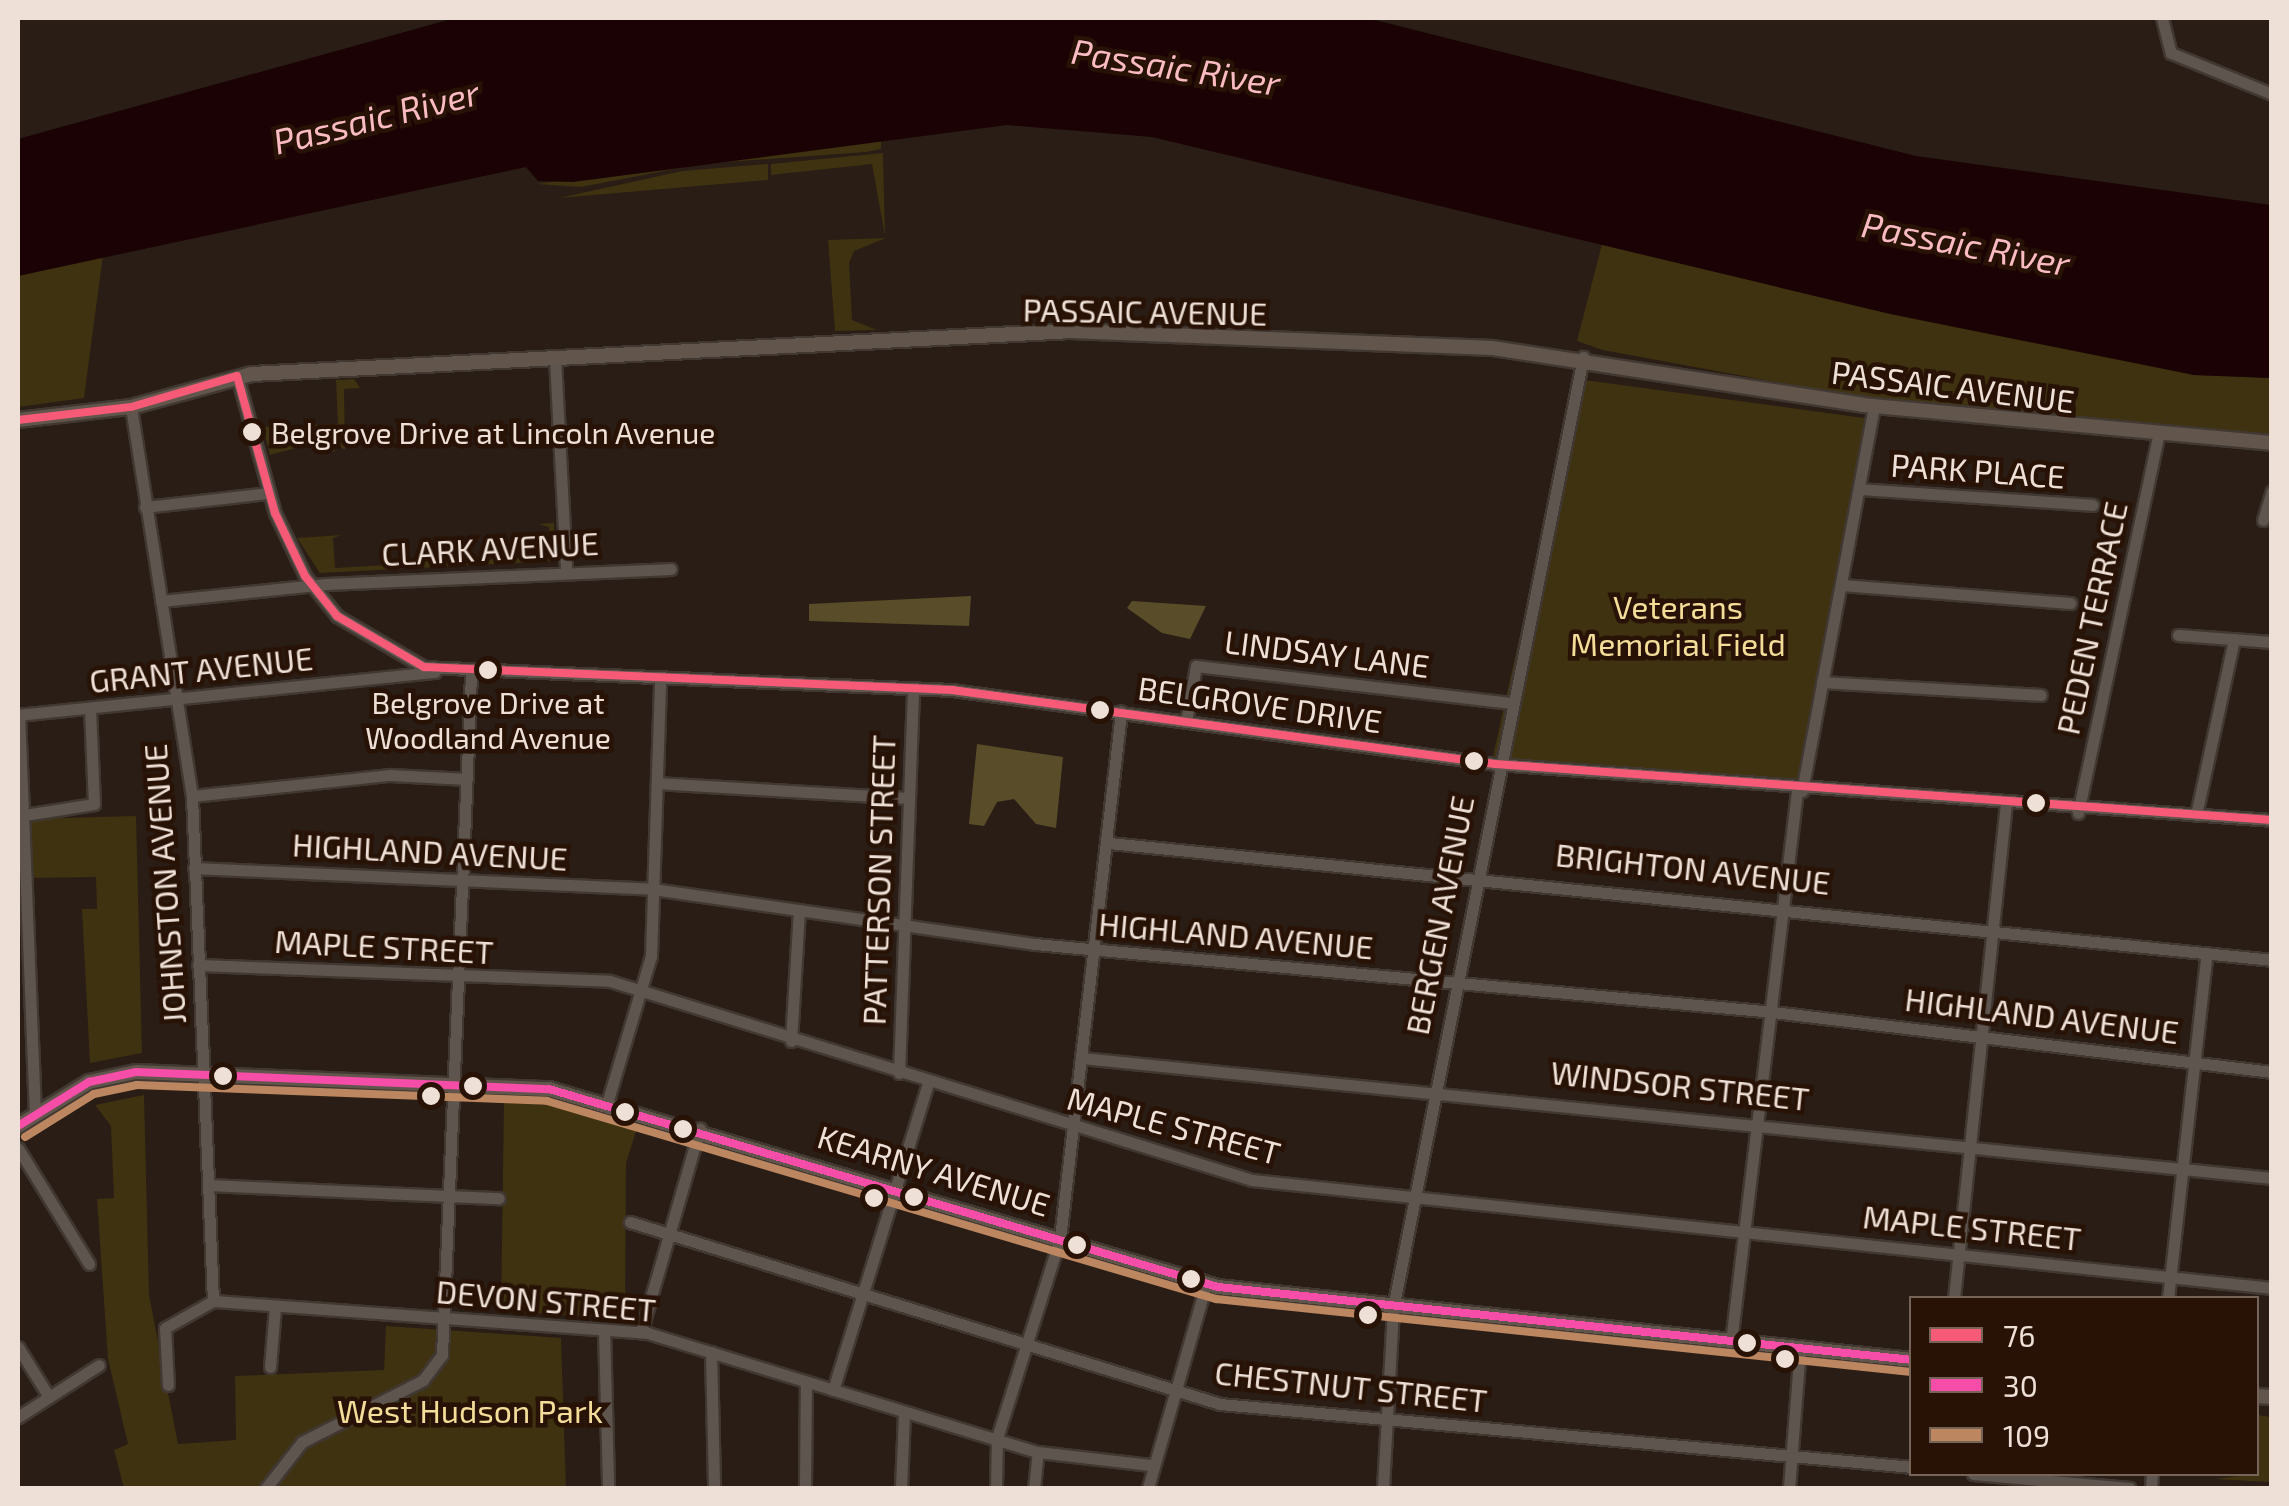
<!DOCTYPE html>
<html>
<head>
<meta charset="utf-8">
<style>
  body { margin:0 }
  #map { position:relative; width:2289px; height:1506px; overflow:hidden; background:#291d15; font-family:"Exo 2",sans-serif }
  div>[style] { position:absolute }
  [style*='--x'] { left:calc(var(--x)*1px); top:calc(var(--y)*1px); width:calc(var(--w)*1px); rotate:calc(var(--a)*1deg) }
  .green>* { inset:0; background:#3e3210 }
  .forest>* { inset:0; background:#594d29 }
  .water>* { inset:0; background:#1b0305 }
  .roads { filter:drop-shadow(2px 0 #413832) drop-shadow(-2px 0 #413832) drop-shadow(0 2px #413832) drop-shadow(0 -2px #413832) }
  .minor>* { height:11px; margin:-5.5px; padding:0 5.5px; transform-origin:5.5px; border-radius:5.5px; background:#5f554f }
  .major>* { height:14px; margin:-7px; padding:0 7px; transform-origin:7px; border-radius:7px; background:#62564c }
  .bus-1>* { height:8px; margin:-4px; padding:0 4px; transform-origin:4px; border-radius:4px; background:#f75a77 }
  .bus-2>* { height:8px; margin:-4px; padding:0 4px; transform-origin:4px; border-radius:4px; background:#f54da8 }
  .bus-3>* { height:8px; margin:-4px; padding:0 4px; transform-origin:4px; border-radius:4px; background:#bb8660 }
  .dots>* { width:28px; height:28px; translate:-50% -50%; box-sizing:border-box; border:5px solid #271205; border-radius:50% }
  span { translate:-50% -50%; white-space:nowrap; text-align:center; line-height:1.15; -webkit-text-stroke:9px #271205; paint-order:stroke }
  .bus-label { font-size:30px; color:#efe0d7 }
  .left { translate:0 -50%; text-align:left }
  .street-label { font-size:32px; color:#efe0d7 }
  .park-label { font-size:32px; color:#f3dd98 }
  .water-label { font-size:35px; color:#fabcc2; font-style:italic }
  .frame { position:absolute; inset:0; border:20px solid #efe0d7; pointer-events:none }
  .legend { position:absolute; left:1909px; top:1296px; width:350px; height:180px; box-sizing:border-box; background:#271205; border:2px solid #776459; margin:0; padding:12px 18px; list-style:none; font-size:30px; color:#efe0d7 }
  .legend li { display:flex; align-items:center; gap:20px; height:50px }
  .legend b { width:50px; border:2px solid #776459 }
</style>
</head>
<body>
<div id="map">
  <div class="green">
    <div style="clip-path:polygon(881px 139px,881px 149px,866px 152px,700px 164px,581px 187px,536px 184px)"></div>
    <div style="clip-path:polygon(883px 153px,885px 236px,872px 164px,771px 175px,771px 164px)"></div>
    <div style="clip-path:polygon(768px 164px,768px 180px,559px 198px,682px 171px)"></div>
    <div style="clip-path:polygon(886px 238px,854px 251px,849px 263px,852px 320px,877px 330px,835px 331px,828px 240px)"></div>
    <div style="clip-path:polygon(1602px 244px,2194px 375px,2271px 378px,2271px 436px,1884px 402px,1603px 350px,1577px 341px)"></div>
    <div style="clip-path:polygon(103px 255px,84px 398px,18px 407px,18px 276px)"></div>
    <div style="clip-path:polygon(354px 379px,360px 388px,344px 389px,345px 450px,332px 442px,335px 452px,307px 445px,270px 455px,263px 427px,338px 424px,336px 380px)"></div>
    <div style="clip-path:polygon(1577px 379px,1871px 419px,1802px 788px,1491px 765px)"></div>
    <div style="clip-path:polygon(554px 523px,555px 561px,320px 573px,297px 538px,342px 535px,333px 538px,335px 568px,422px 563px,424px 555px,436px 565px,459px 553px,462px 561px,550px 556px,549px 527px,538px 524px)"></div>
    <div style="clip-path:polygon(136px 816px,142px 1053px,90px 1063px,82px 909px,97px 909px,96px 877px,25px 878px,25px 819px)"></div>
    <div style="clip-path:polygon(144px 1095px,149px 1295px,178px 1444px,236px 1440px,235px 1376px,384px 1370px,386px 1326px,561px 1338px,566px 1488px,124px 1488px,114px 1450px,128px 1444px,108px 1359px,97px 1199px,114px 1198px,111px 1126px,95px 1105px)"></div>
    <div style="clip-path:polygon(504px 1102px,580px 1107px,638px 1125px,626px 1163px,625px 1319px,501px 1311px)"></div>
    <div style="clip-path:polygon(2257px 1415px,2271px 1417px,2271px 1482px,2214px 1479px,2256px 1474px)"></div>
  </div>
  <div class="forest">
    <div style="clip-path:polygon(971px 596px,969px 626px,809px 621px,809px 604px)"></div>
    <div style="clip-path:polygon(1132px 601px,1206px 606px,1190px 639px,1162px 633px,1127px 608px)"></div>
    <div style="clip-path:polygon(977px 744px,1063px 757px,1056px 828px,1036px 824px,1014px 799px,997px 802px,984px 826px,969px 824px)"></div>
  </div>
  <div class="water">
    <div style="clip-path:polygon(455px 18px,1367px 18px,1916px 156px,2271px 205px,2271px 378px,2194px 375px,1890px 314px,1152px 137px,1007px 125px,573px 182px,538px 181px,526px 167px,18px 276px,18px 139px)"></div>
  </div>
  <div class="roads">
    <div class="minor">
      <div style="--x:2162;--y:18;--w:36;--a:76"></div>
      <div style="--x:2171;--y:53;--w:109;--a:22.1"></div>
      <div style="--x:555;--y:358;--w:213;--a:87"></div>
      <div style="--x:237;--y:376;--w:142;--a:74.5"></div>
      <div style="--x:275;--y:513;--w:70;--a:64.5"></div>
      <div style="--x:305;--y:576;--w:51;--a:51.3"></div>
      <div style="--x:337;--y:616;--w:101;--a:30.4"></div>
      <div style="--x:424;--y:667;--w:529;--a:2.49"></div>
      <div style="--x:952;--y:690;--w:548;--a:7.76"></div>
      <div style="--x:1495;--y:764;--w:779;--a:4.12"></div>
      <div style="--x:131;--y:407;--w:394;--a:81.1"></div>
      <div style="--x:192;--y:796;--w:505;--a:87.62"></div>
      <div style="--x:1859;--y:489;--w:234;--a:3.9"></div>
      <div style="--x:145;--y:507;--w:124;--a:-6.5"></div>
      <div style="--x:2263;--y:520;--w:30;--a:-73"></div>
      <div style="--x:1841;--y:585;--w:230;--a:4.5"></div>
      <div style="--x:161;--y:601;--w:166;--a:-5.9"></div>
      <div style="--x:326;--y:584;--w:345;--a:-2.5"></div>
      <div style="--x:2178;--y:635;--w:94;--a:4.3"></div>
      <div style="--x:1822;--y:682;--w:219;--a:3.4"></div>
      <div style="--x:18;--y:715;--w:419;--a:-5.9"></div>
      <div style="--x:19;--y:715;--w:400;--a:87.7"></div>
      <div style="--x:1186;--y:722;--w:57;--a:-79.9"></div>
      <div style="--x:1196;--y:666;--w:315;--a:6.7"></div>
      <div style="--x:657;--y:783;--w:250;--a:3.4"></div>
      <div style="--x:1802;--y:791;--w:392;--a:-79.4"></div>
      <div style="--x:192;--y:796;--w:199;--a:-6.1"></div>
      <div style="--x:390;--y:775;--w:77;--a:3"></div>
      <div style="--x:2078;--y:813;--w:385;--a:-78"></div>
      <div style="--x:2196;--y:815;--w:180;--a:-77.8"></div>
      <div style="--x:18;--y:816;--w:77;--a:-9"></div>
      <div style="--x:94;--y:804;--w:96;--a:-92.4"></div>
      <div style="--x:1109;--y:843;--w:1169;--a:5.74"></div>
      <div style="--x:194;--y:868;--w:459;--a:2.6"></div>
      <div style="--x:653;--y:889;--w:386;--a:8.2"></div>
      <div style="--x:1035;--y:944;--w:741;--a:5.26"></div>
      <div style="--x:1773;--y:1012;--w:503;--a:6.86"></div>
      <div style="--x:198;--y:965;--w:412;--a:2.2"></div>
      <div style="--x:610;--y:981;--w:672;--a:17.22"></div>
      <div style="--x:1252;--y:1180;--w:1026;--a:6.04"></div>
      <div style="--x:791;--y:1041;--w:131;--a:-86.5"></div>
      <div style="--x:1082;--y:1058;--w:1196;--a:5.76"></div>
      <div style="--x:899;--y:1073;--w:384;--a:-87.9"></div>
      <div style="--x:608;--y:1100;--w:150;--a:-73.4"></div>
      <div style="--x:651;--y:956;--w:275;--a:-88.1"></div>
      <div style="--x:18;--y:1148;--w:136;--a:58.5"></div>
      <div style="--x:208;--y:1185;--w:291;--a:2.6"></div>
      <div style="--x:630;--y:1222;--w:617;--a:17.14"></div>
      <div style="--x:1220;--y:1404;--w:695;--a:5.2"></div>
      <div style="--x:1954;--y:1298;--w:495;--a:-84"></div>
      <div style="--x:2168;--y:1298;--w:347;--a:-83.6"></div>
      <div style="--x:213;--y:1301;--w:436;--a:4.2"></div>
      <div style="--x:648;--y:1333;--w:408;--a:17"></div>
      <div style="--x:1038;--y:1452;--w:113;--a:6.6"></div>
      <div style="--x:604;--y:1330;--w:158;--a:88.5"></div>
      <div style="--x:641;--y:1332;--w:212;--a:-73.9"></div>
      <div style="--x:1731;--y:1342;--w:555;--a:-83.17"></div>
      <div style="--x:18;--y:1347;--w:59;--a:58.2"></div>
      <div style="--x:711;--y:1352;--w:136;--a:88.7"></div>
      <div style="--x:270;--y:1367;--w:60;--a:-85.2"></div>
      <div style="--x:168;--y:1385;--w:57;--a:-93"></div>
      <div style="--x:165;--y:1328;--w:55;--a:-29.4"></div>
      <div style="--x:833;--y:1390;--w:320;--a:-72.8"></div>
      <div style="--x:18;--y:1417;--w:96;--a:-32.7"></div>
      <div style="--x:1973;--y:1474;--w:157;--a:5.1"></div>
      <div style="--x:266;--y:1488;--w:58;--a:-52"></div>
      <div style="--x:302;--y:1442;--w:136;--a:-27.1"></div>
      <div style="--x:423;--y:1380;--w:31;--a:-53"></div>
      <div style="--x:442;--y:1355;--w:681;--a:-87.56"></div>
      <div style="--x:805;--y:1488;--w:106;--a:-89.5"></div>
      <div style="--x:901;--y:1488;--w:76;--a:-87.7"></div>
      <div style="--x:996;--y:1488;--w:50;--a:-88.9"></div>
      <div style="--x:997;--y:1438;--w:210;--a:-72.5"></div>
      <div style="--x:1060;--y:1238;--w:530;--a:-83.38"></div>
      <div style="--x:1034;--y:1488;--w:36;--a:-84"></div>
      <div style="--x:1148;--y:1488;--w:212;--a:-74.1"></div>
      <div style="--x:1383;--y:1488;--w:180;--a:-86.8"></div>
      <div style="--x:1393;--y:1308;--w:970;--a:-78.7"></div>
      <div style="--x:1789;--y:1488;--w:139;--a:-85.5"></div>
      <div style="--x:2151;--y:1488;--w:14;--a:-86"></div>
    </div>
    <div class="major">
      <div style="--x:18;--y:420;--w:114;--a:-6.6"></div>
      <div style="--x:131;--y:407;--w:125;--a:-15.3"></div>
      <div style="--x:252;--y:374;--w:821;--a:-3"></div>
      <div style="--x:1072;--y:331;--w:420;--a:2.3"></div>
      <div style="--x:1492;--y:348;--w:375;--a:8.7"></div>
      <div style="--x:1863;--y:405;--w:411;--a:5.3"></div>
      <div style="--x:18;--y:1126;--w:84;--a:-31.8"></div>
      <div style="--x:89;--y:1082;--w:48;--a:-12"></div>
      <div style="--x:136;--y:1072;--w:413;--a:2.4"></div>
      <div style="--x:549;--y:1089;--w:698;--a:16.49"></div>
      <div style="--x:1218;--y:1287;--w:698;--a:6"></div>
      <div style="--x:2256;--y:1396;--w:16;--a:4"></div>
    </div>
  </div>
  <div class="bus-1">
    <div style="--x:18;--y:420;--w:114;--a:-6.6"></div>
    <div style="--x:131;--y:407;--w:110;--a:-16.3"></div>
    <div style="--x:237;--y:376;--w:142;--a:74.5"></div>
    <div style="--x:275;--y:513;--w:70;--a:64.5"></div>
    <div style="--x:305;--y:576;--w:51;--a:51.3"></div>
    <div style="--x:337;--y:616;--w:101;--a:30.4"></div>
    <div style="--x:424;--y:667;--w:529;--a:2.49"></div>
    <div style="--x:952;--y:690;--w:548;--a:7.76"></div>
    <div style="--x:1495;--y:764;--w:779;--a:4.12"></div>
  </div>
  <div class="bus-2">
    <div style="--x:18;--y:1126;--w:84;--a:-31.8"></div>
    <div style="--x:89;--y:1082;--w:48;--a:-12"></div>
    <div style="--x:136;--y:1072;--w:413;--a:2.4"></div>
    <div style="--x:549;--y:1089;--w:698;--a:16.49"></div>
    <div style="--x:1218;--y:1287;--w:698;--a:6"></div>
  </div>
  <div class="bus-3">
    <div style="--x:25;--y:1137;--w:81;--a:-31.9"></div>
    <div style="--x:94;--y:1094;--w:44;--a:-11.8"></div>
    <div style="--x:137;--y:1085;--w:410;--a:2.2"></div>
    <div style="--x:547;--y:1101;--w:698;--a:16.49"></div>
    <div style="--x:1216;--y:1299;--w:699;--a:6"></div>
  </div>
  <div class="dots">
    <div style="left:252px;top:432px;background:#efe0d7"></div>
    <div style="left:488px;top:670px;background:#efe0d7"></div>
    <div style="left:1100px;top:710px;background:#efe0d7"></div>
    <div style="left:1474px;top:761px;background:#efe0d7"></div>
    <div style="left:2036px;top:803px;background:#efe0d7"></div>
    <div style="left:223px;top:1076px;background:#efe0d7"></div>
    <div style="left:473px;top:1086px;background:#efe0d7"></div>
    <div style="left:431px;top:1096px;background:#efe0d7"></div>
    <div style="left:625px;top:1112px;background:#efe0d7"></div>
    <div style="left:683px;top:1129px;background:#efe0d7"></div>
    <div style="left:914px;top:1197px;background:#efe0d7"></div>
    <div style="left:874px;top:1198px;background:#efe0d7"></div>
    <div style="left:1077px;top:1245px;background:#efe0d7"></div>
    <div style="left:1191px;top:1279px;background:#efe0d7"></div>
    <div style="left:1368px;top:1315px;background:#efe0d7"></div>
    <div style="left:1747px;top:1343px;background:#efe0d7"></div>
    <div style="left:1785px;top:1359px;background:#efe0d7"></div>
  </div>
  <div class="bus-label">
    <span class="left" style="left:271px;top:432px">Belgrove Drive at Lincoln Avenue</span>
    <span style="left:488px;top:719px">Belgrove Drive at<br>Woodland Avenue</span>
  </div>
  <div class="street-label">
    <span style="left:1145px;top:311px;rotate:1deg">PASSAIC AVENUE</span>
    <span style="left:1953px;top:386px;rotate:7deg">PASSAIC AVENUE</span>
    <span style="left:1978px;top:470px;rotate:4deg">PARK PLACE</span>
    <span style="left:490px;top:548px;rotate:-3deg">CLARK AVENUE</span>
    <span style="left:2091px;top:618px;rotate:-78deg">PEDEN TERRACE</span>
    <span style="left:1327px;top:653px;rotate:7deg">LINDSAY LANE</span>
    <span style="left:201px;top:669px;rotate:-6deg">GRANT AVENUE</span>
    <span style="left:1260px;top:704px;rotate:8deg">BELGROVE DRIVE</span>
    <span style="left:430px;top:851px;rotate:3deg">HIGHLAND AVENUE</span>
    <span style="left:1693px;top:868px;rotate:6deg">BRIGHTON AVENUE</span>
    <span style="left:878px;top:880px;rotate:-88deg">PATTERSON STREET</span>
    <span style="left:164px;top:884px;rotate:-94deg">JOHNSTON AVENUE</span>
    <span style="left:1439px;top:915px;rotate:-79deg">BERGEN AVENUE</span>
    <span style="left:1236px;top:935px;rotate:5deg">HIGHLAND AVENUE</span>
    <span style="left:384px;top:946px;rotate:3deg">MAPLE STREET</span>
    <span style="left:2042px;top:1015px;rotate:7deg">HIGHLAND AVENUE</span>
    <span style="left:1680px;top:1085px;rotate:6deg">WINDSOR STREET</span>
    <span style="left:1174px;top:1125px;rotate:15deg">MAPLE STREET</span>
    <span style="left:934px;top:1170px;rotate:17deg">KEARNY AVENUE</span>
    <span style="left:1972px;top:1227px;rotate:6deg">MAPLE STREET</span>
    <span style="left:546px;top:1300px;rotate:5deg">DEVON STREET</span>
    <span style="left:1351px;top:1386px;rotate:6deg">CHESTNUT STREET</span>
  </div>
  <div class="park-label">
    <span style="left:1678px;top:625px">Veterans<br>Memorial Field</span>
    <span style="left:470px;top:1410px">West Hudson Park</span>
  </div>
  <div class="water-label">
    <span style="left:1176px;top:66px;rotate:9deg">Passaic River</span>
    <span style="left:376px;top:116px;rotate:-14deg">Passaic River</span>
    <span style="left:1966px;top:243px;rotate:11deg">Passaic River</span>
  </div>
  <div class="frame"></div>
  <ul class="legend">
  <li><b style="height:12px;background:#f75a77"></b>76</li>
  <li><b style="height:12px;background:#f54da8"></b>30</li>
  <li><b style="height:12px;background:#bb8660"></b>109</li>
  </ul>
</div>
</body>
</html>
